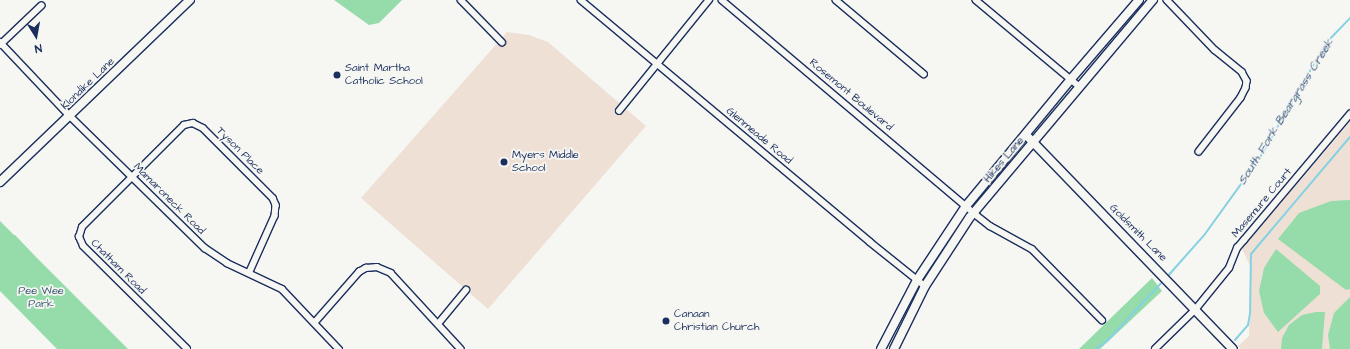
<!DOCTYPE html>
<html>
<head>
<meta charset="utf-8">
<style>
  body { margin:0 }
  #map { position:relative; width:1350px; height:349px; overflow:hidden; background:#f6f6f2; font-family:"Architects Daughter",sans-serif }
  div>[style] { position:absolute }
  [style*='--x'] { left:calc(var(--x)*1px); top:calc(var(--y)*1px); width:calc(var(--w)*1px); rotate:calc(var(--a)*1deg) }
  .built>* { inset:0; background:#efe0d5 }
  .green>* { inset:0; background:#95dcaa }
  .stream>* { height:2px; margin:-1px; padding:0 1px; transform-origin:1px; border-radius:1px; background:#85d1e4 }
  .roads { filter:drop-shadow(1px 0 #1b2f5e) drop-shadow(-1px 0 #1b2f5e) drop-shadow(0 1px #1b2f5e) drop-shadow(0 -1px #1b2f5e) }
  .street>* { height:5.5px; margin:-2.75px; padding:0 2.75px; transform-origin:2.75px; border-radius:2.75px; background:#f6f6f2 }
  .secondary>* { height:8px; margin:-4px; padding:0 4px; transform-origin:4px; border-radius:4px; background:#f6f6f2 }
  .dots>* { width:11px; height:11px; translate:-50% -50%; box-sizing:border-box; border:2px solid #f6f6f2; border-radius:50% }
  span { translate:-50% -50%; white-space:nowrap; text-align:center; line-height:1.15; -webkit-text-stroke:3.5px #f6f6f2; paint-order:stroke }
  .poi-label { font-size:11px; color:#1b2f5e }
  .left { translate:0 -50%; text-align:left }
  .street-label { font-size:11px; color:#1b2f5e }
  .park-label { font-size:11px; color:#3a5a71 }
  .water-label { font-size:12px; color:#365880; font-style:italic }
  .north { position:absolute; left:16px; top:16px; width:40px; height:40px; -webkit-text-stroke:3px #f6f6f2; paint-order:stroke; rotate:169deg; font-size:11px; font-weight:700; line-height:16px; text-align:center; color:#1b2f5e }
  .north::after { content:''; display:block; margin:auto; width:14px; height:18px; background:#1b2f5e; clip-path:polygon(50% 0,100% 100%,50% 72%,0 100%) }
</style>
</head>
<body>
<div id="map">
  <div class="built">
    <div style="clip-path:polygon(507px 32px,529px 35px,548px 42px,646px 126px,488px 309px,361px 198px)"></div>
    <div style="clip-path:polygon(1350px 122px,1350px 349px,1241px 349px,1238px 346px,1249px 336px,1251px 268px,1242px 249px)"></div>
  </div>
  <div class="green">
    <div style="clip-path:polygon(334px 0,402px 0,379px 23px,369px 25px)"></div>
    <div style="clip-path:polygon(1350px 200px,1350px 289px,1346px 290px,1278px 239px,1299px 213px,1331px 201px)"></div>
    <div style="clip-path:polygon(0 221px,14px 235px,15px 235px,35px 256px,128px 349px,57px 349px,0 291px)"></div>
    <div style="clip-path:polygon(1276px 249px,1320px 286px,1320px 294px,1278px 332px,1264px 313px,1259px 291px,1264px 268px)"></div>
    <div style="clip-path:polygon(1152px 278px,1162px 291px,1100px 349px,1079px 349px)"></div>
    <div style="clip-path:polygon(1350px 297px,1350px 349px,1330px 349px,1328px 335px,1334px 313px)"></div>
    <div style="clip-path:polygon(1316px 312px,1325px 312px,1322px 349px,1281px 349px,1282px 338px,1289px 325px,1302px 315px)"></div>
  </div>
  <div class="stream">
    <div style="--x:1167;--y:277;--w:57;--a:-48.5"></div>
    <div style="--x:1205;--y:234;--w:92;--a:-54.2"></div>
    <div style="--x:1259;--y:159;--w:134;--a:-60"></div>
    <div style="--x:1326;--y:43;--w:35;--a:-46"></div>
    <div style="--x:1235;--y:340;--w:20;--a:-49"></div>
    <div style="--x:1248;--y:325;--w:11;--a:-80"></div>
    <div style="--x:1250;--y:314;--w:60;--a:-89"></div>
    <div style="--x:1251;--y:254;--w:153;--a:-49.8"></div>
    <div style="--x:1096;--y:349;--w:14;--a:-36"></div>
    <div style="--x:1107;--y:341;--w:83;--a:-46.9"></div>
  </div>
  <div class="roads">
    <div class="street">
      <div style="--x:461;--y:0;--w:59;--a:45.7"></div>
      <div style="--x:581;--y:0;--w:377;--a:39.9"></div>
      <div style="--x:870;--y:242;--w:70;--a:38.7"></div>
      <div style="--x:722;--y:0;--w:333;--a:40.2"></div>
      <div style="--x:976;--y:215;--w:18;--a:38"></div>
      <div style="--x:990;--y:226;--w:48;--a:28.7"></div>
      <div style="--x:1032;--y:249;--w:100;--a:45.4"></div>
      <div style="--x:836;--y:0;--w:115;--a:40.1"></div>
      <div style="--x:976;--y:0;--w:134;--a:39.9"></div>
      <div style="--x:1167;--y:0;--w:69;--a:46.2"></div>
      <div style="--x:1215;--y:50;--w:35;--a:39"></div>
      <div style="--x:1242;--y:72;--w:10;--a:61"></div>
      <div style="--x:1247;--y:81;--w:7;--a:98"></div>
      <div style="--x:1246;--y:88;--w:11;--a:117"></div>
      <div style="--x:1241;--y:98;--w:68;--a:127.9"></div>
      <div style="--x:0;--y:42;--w:102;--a:46.6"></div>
      <div style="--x:70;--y:116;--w:189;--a:44.4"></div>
      <div style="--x:205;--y:248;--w:27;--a:34"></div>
      <div style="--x:227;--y:263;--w:61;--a:25.3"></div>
      <div style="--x:282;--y:289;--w:83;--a:46.5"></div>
      <div style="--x:0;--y:45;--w:57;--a:-43.6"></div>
      <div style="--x:619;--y:111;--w:143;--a:-51"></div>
      <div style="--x:315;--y:322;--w:67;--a:-48.7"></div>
      <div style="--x:359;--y:272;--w:8;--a:-30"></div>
      <div style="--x:366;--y:268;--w:11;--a:-5"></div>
      <div style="--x:377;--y:267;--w:15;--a:23"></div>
      <div style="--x:391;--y:273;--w:103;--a:47.4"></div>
      <div style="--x:438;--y:324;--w:44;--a:-50.5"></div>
      <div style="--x:187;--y:349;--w:146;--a:-135.3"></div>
      <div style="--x:83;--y:246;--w:10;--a:-114"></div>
      <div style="--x:79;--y:237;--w:10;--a:-73"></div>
      <div style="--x:82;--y:227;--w:144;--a:-45"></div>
      <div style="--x:184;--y:125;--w:9;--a:-13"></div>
      <div style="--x:193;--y:123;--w:11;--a:27"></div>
      <div style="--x:203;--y:128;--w:99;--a:45"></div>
      <div style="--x:273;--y:198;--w:8;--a:67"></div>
      <div style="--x:276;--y:205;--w:11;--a:95"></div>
      <div style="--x:275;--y:216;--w:61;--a:114.1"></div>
      <div style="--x:1155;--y:349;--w:56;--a:-44.3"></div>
      <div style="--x:1195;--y:310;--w:54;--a:-51"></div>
      <div style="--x:1229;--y:268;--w:22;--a:-68"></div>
      <div style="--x:1237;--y:248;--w:11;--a:-49"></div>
      <div style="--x:1244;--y:240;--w:165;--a:-49.9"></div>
    </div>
    <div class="secondary">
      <div style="--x:1029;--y:138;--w:293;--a:46"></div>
      <div style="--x:0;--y:182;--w:263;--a:-43.8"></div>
      <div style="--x:881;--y:349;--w:78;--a:-62.4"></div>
      <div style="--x:917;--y:280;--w:89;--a:-56.5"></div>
      <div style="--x:966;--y:206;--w:165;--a:-50.4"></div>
      <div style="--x:1071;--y:79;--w:104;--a:-49.3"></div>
      <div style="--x:894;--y:349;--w:70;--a:-63.8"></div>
      <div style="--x:925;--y:286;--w:82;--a:-56.9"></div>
      <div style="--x:970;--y:217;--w:284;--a:-49.9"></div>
    </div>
  </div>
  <div class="dots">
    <div style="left:337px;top:75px;background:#1b2f5e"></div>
    <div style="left:504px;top:162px;background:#1b2f5e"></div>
    <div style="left:666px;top:321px;background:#1b2f5e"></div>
  </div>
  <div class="poi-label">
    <span class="left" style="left:345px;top:75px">Saint Martha<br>Catholic School</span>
    <span class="left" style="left:512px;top:162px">Myers Middle<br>School</span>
    <span class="left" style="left:674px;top:321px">Canaan<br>Christian Church</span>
  </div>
  <div class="street-label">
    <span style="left:88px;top:84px;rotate:-44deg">Klondike Lane</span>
    <span style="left:851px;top:95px;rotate:40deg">Rosemont Boulevard</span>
    <span style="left:759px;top:136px;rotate:40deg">Glenmeade Road</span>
    <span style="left:240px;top:151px;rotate:45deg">Tyson Place</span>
    <span style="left:1004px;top:160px;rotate:-50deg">Hikes Lane</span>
    <span style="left:169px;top:199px;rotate:45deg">Mamaroneck Road</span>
    <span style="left:1262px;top:203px;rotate:-50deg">Masemure Court</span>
    <span style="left:1138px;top:233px;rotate:45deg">Goldsmith Lane</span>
    <span style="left:118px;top:267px;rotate:45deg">Chatham Road</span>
  </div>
  <div class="park-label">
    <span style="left:41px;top:298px">Pee Wee<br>Park</span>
  </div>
  <div class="water-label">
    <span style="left:1286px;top:112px;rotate:-58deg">South Fork Beargrass Creek</span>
  </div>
  <div class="north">N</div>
</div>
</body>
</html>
